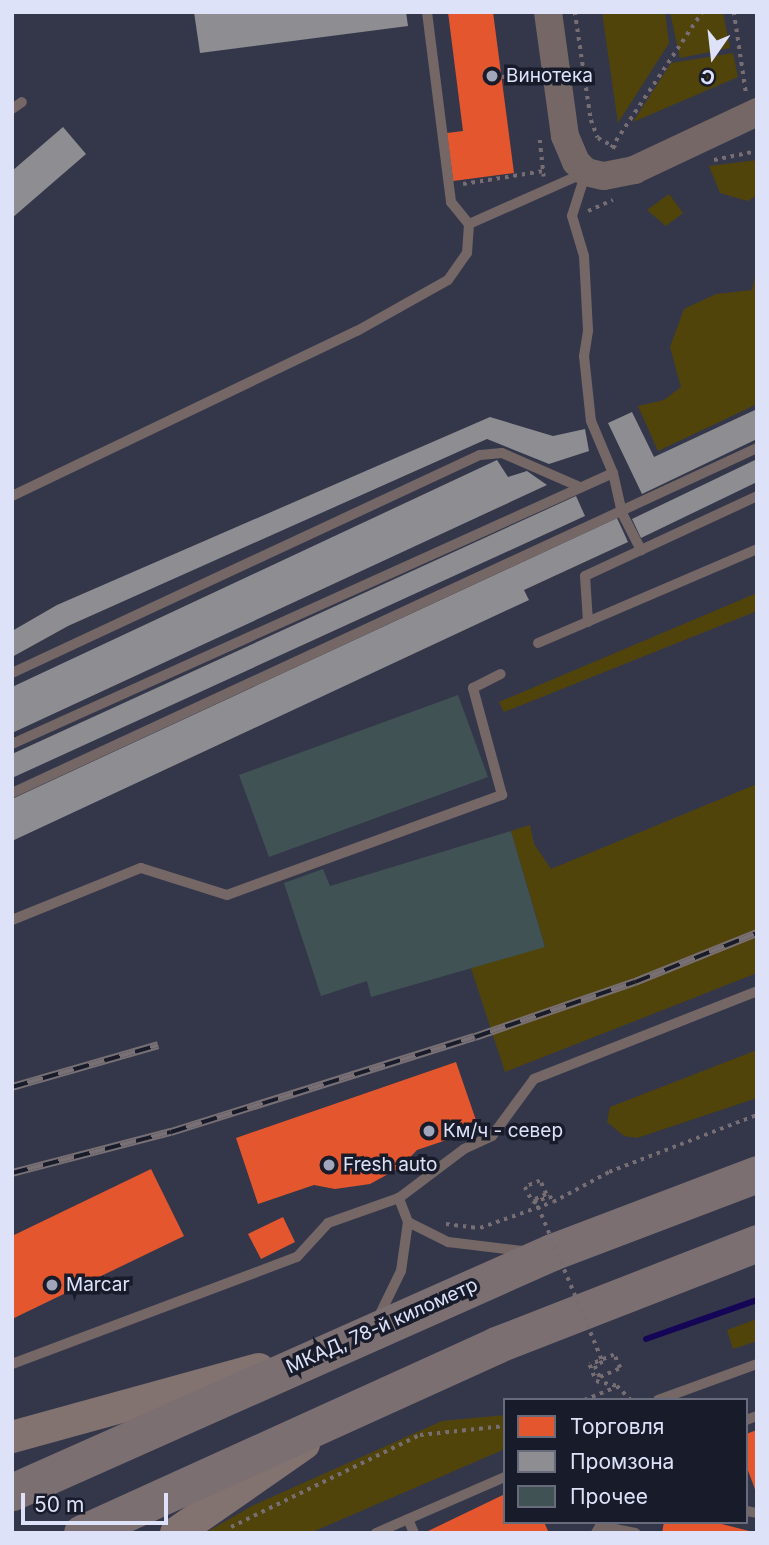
<!DOCTYPE html>
<html>
<head>
<meta charset="utf-8">
<style>
  body { margin:0 }
  #map { position:relative; width:769px; height:1545px; overflow:hidden; background:#34374a; font-family:Inter,sans-serif }
  div>[style] { position:absolute }
  [style*='--x'] { left:calc(var(--x)*1px); top:calc(var(--y)*1px); width:calc(var(--w)*1px); rotate:calc(var(--a)*1deg) }
  .green>* { inset:0; background:#51440a }
  .shops>* { inset:0; background:#e4572e }
  .industry>* { inset:0; background:#8d8d92 }
  .stream>* { height:6px; margin:-3px; padding:0 3px; transform-origin:3px; border-radius:3px; background:#150557 }
  .building>* { inset:0; background:#405253 }
  .path>* { height:3.5px; margin-top:-1.75px; transform-origin:0; background:repeating-linear-gradient(90deg,#766e73 0 3.5px,transparent 0 8.5px) }
  .service>* { height:10px; margin:-5px; padding:0 5px; transform-origin:5px; border-radius:5px; background:#746766 }
  .tertiary>* { height:28px; margin:-14px; padding:0 14px; transform-origin:14px; border-radius:14px; background:#746766 }
  .secondary>* { height:32px; margin:-16px; padding:0 16px; transform-origin:16px; border-radius:16px; background:#827270 }
  .trunk>* { height:37px; margin:-18.5px; padding:0 18.5px; transform-origin:18.5px; border-radius:18.5px; background:#7c6f72 }
  .rail>* { height:8px; margin-top:-4px; transform-origin:0; background:repeating-linear-gradient(90deg,#181b2a 0 16px,#787074 0 32px); box-sizing:border-box; border-block:2px solid #787074 }
  .path-bridge>* { height:3.5px; margin-top:-1.75px; transform-origin:0; background:repeating-linear-gradient(90deg,#766e73 0 3.5px,transparent 0 8.5px) }
  .dots>* { width:19px; height:19px; translate:-50% -50%; box-sizing:border-box; border:4px solid #181b2a; border-radius:50% }
  span { translate:-50% -50%; white-space:nowrap; text-align:center; line-height:1.15; -webkit-text-stroke:7px #181b2a; paint-order:stroke }
  .poi-label { font-size:19px; color:#dde2f8 }
  .left { translate:0 -50%; text-align:left }
  .street-label { font-size:19px; color:#dde2f8 }
  .frame { position:absolute; inset:0; border:14px solid #dde2f8; pointer-events:none }
  .legend { position:absolute; left:503px; top:1398px; width:245px; height:126px; box-sizing:border-box; background:#181b2a; border:2px solid #676b7c; margin:0; padding:9px 12px; list-style:none; font-size:21px; color:#dde2f8 }
  .legend li { display:flex; align-items:center; gap:14px; height:35px }
  .legend b { width:35px; border:2px solid #676b7c }
  .north { position:absolute; left:678px; top:21px; width:70px; height:70px; -webkit-text-stroke:5px #181b2a; paint-order:stroke; rotate:194deg; font-size:19px; font-weight:700; line-height:28px; text-align:center; color:#dde2f8 }
  .north::after { content:''; display:block; margin:auto; width:24px; height:32px; background:#dde2f8; clip-path:polygon(50% 0,100% 100%,50% 72%,0 100%) }
  .scale { position:absolute; left:21px; top:1493px; width:147px; height:32px; box-sizing:border-box; border:4px solid #dde2f8; border-top:0; padding-left:9px; font-size:21px; line-height:24px; white-space:nowrap; color:#dde2f8; -webkit-text-stroke:5px #181b2a; paint-order:stroke }
</style>
</head>
<body>
<div id="map">
  <div class="green">
    <div style="clip-path:polygon(602px 12px,665px 12px,669px 43px,618px 123px)"></div>
    <div style="clip-path:polygon(670px 12px,723px 12px,730px 48px,680px 58px)"></div>
    <div style="clip-path:polygon(733px 53px,738px 77px,633px 122px,671px 63px)"></div>
    <div style="clip-path:polygon(757px 160px,757px 195px,748px 201px,720px 193px,709px 166px)"></div>
    <div style="clip-path:polygon(669px 194px,683px 213px,666px 226px,647px 210px)"></div>
    <div style="clip-path:polygon(757px 268px,757px 404px,658px 451px,638px 406px,664px 400px,681px 387px,670px 347px,684px 309px,716px 294px,752px 290px)"></div>
    <div style="clip-path:polygon(757px 593px,757px 611px,504px 712px,499px 702px)"></div>
    <div style="clip-path:polygon(757px 784px,757px 973px,505px 1072px,471px 968px,545px 946px,511px 831px,530px 825px,534px 844px,551px 869px)"></div>
    <div style="clip-path:polygon(757px 1050px,757px 1098px,637px 1138px,624px 1136px,607px 1122px,610px 1107px)"></div>
    <div style="clip-path:polygon(757px 1319px,757px 1341px,733px 1349px,727px 1330px)"></div>
    <div style="clip-path:polygon(505px 1415px,505px 1449px,310px 1533px,205px 1533px,252px 1506px,442px 1421px)"></div>
  </div>
  <div class="shops">
    <div style="clip-path:polygon(448px 12px,493px 12px,514px 173px,453px 181px,447px 133px,463px 131px)"></div>
    <div style="clip-path:polygon(456px 1062px,479px 1129px,417px 1150px,401px 1167px,370px 1184px,335px 1189px,314px 1185px,258px 1204px,236px 1138px)"></div>
    <div style="clip-path:polygon(151px 1169px,184px 1236px,12px 1319px,12px 1236px)"></div>
    <div style="clip-path:polygon(283px 1217px,295px 1242px,261px 1259px,248px 1234px)"></div>
    <div style="clip-path:polygon(757px 1430px,757px 1492px,756px 1492px,746px 1465px,746px 1434px)"></div>
    <div style="clip-path:polygon(505px 1494px,505px 1522px,544px 1522px,549px 1533px,424px 1533px)"></div>
    <div style="clip-path:polygon(664px 1522px,714px 1522px,757px 1533px,662px 1533px)"></div>
  </div>
  <div class="industry">
    <div style="clip-path:polygon(194px 12px,406px 12px,408px 26px,200px 53px)"></div>
    <div style="clip-path:polygon(63px 127px,86px 154px,12px 218px,12px 171px)"></div>
    <div style="clip-path:polygon(757px 409px,757px 439px,642px 494px,608px 423px,632px 412px,654px 457px)"></div>
    <div style="clip-path:polygon(490px 417px,553px 436px,585px 429px,589px 451px,549px 464px,487px 439px,68px 626px,12px 657px,12px 631px,57px 605px)"></div>
    <div style="clip-path:polygon(757px 459px,757px 482px,641px 538px,632px 519px)"></div>
    <div style="clip-path:polygon(497px 460px,508px 477px,527px 471px,547px 485px,12px 733px,12px 687px)"></div>
    <div style="clip-path:polygon(576px 496px,585px 516px,12px 778px,12px 754px)"></div>
    <div style="clip-path:polygon(617px 518px,628px 542px,524px 590px,529px 600px,12px 841px,12px 799px)"></div>
  </div>
  <div class="stream">
    <div style="--x:646;--y:1339;--w:118;--a:-19.4"></div>
  </div>
  <div class="building">
    <div style="clip-path:polygon(458px 695px,488px 777px,269px 857px,239px 775px)"></div>
    <div style="clip-path:polygon(511px 831px,545px 947px,371px 997px,367px 981px,321px 996px,284px 883px,323px 869px,330px 886px)"></div>
  </div>
  <div class="path">
    <div style="--x:575;--y:12;--w:109;--a:81.6"></div>
    <div style="--x:591;--y:120;--w:19;--a:69"></div>
    <div style="--x:598;--y:138;--w:21;--a:29"></div>
    <div style="--x:734;--y:12;--w:81;--a:81.5"></div>
    <div style="--x:502;--y:77;--w:31;--a:-7"></div>
    <div style="--x:540;--y:140;--w:37;--a:84"></div>
    <div style="--x:611;--y:148;--w:164;--a:-56.2"></div>
    <div style="--x:714;--y:160;--w:44;--a:-11.8"></div>
    <div style="--x:463;--y:184;--w:82;--a:-9.1"></div>
    <div style="--x:588;--y:211;--w:27;--a:-24"></div>
    <div style="--x:535;--y:1199;--w:12;--a:-24"></div>
    <div style="--x:546;--y:1194;--w:14;--a:-115"></div>
    <div style="--x:540;--y:1181;--w:16;--a:158"></div>
    <div style="--x:525;--y:1187;--w:18;--a:63"></div>
    <div style="--x:533;--y:1203;--w:18;--a:-22"></div>
    <div style="--x:550;--y:1196;--w:7;--a:63"></div>
    <div style="--x:446;--y:1224;--w:34;--a:7"></div>
    <div style="--x:480;--y:1228;--w:77;--a:-19.6"></div>
    <div style="--x:553;--y:1202;--w:64;--a:-28.2"></div>
    <div style="--x:609;--y:1172;--w:159;--a:-21.1"></div>
    <div style="--x:603;--y:1362;--w:9;--a:153"></div>
    <div style="--x:595;--y:1366;--w:12;--a:66"></div>
    <div style="--x:600;--y:1377;--w:22;--a:-24"></div>
    <div style="--x:620;--y:1368;--w:14;--a:-115"></div>
    <div style="--x:614;--y:1355;--w:26;--a:157"></div>
    <div style="--x:590;--y:1365;--w:17;--a:69"></div>
    <div style="--x:596;--y:1381;--w:22;--a:13"></div>
    <div style="--x:617;--y:1386;--w:20;--a:45"></div>
    <div style="--x:584;--y:1400;--w:35;--a:-22"></div>
    <div style="--x:231;--y:1527;--w:210;--a:-26"></div>
    <div style="--x:420;--y:1435;--w:85;--a:-6"></div>
  </div>
  <div class="service">
    <div style="--x:427;--y:12;--w:192;--a:82.8"></div>
    <div style="--x:451;--y:202;--w:28;--a:51"></div>
    <div style="--x:12;--y:109;--w:12;--a:-35"></div>
    <div style="--x:586;--y:172;--w:46;--a:107.7"></div>
    <div style="--x:572;--y:216;--w:42;--a:73.3"></div>
    <div style="--x:584;--y:256;--w:75;--a:86.9"></div>
    <div style="--x:588;--y:331;--w:25;--a:99"></div>
    <div style="--x:584;--y:356;--w:65;--a:83.9"></div>
    <div style="--x:591;--y:421;--w:56;--a:67.1"></div>
    <div style="--x:613;--y:473;--w:41;--a:77.3"></div>
    <div style="--x:622;--y:513;--w:42;--a:62.8"></div>
    <div style="--x:12;--y:496;--w:382;--a:-25.6"></div>
    <div style="--x:357;--y:331;--w:104;--a:-29.3"></div>
    <div style="--x:448;--y:280;--w:33;--a:-55"></div>
    <div style="--x:467;--y:253;--w:29;--a:-86"></div>
    <div style="--x:469;--y:224;--w:126;--a:-23.9"></div>
    <div style="--x:588;--y:622;--w:46;--a:-93.7"></div>
    <div style="--x:585;--y:576;--w:190;--a:-24.9"></div>
    <div style="--x:538;--y:643;--w:238;--a:-23.2"></div>
    <div style="--x:12;--y:673;--w:516;--a:-24.98"></div>
    <div style="--x:480;--y:455;--w:22;--a:-5"></div>
    <div style="--x:502;--y:453;--w:85;--a:23.6"></div>
    <div style="--x:12;--y:744;--w:659;--a:-24.27"></div>
    <div style="--x:12;--y:793;--w:821;--a:-24.85"></div>
    <div style="--x:12;--y:920;--w:139;--a:-22"></div>
    <div style="--x:141;--y:868;--w:90;--a:17.4"></div>
    <div style="--x:227;--y:895;--w:293;--a:-20"></div>
    <div style="--x:502;--y:795;--w:111;--a:-105.2"></div>
    <div style="--x:473;--y:688;--w:31;--a:-27"></div>
    <div style="--x:408;--y:1222;--w:45;--a:26.6"></div>
    <div style="--x:448;--y:1242;--w:75;--a:6.9"></div>
    <div style="--x:380;--y:1314;--w:48;--a:-64"></div>
    <div style="--x:401;--y:1271;--w:49;--a:-81.9"></div>
    <div style="--x:408;--y:1222;--w:26;--a:-111"></div>
    <div style="--x:12;--y:1364;--w:304;--a:-20.6"></div>
    <div style="--x:297;--y:1257;--w:46;--a:-47.6"></div>
    <div style="--x:328;--y:1223;--w:75;--a:-19.4"></div>
    <div style="--x:399;--y:1198;--w:81;--a:-37"></div>
    <div style="--x:464;--y:1149;--w:31;--a:-25"></div>
    <div style="--x:492;--y:1136;--w:71;--a:-53.6"></div>
    <div style="--x:534;--y:1079;--w:240;--a:-21.5"></div>
    <div style="--x:658;--y:1400;--w:105;--a:-20"></div>
    <div style="--x:746;--y:1420;--w:12;--a:-20"></div>
    <div style="--x:746;--y:1511;--w:11;--a:10"></div>
    <div style="--x:408;--y:1519;--w:15;--a:67"></div>
    <div style="--x:376;--y:1533;--w:141;--a:-23.5"></div>
    <div style="--x:596;--y:1533;--w:8;--a:-60"></div>
    <div style="--x:600;--y:1526;--w:36;--a:11"></div>
  </div>
  <div class="tertiary">
    <div style="--x:548;--y:12;--w:125;--a:82.2"></div>
    <div style="--x:565;--y:136;--w:28;--a:67"></div>
    <div style="--x:576;--y:162;--w:14;--a:45"></div>
    <div style="--x:586;--y:172;--w:18;--a:13"></div>
    <div style="--x:604;--y:176;--w:31;--a:-11"></div>
    <div style="--x:634;--y:170;--w:136;--a:-25.2"></div>
  </div>
  <div class="secondary">
    <div style="--x:12;--y:1437;--w:256;--a:-15.4"></div>
    <div style="--x:176;--y:1533;--w:156;--a:-34.8"></div>
  </div>
  <div class="trunk">
    <div style="--x:12;--y:1492;--w:591;--a:-23.96"></div>
    <div style="--x:552;--y:1252;--w:219;--a:-20.8"></div>
    <div style="--x:82;--y:1533;--w:455;--a:-24.4"></div>
    <div style="--x:496;--y:1345;--w:280;--a:-21.3"></div>
  </div>
  <div class="rail">
    <div style="--x:12;--y:1087;--w:152;--a:-16"></div>
    <div style="--x:12;--y:1173;--w:164;--a:-14.5"></div>
    <div style="--x:171;--y:1132;--w:318;--a:-17.4"></div>
    <div style="--x:475;--y:1037;--w:169;--a:-19"></div>
    <div style="--x:635;--y:982;--w:131;--a:-21.9"></div>
  </div>
  <div class="path-bridge">
    <div style="--x:535;--y:1199;--w:177;--a:67.4"></div>
  </div>
  <div class="dots">
    <div style="left:492px;top:76px;background:#a2a6bb"></div>
    <div style="left:429px;top:1131px;background:#a2a6bb"></div>
    <div style="left:329px;top:1165px;background:#a2a6bb"></div>
    <div style="left:52px;top:1285px;background:#a2a6bb"></div>
  </div>
  <div class="poi-label">
    <span class="left" style="left:506px;top:76px">Винотека</span>
    <span class="left" style="left:443px;top:1131px">Км/ч - север</span>
    <span class="left" style="left:343px;top:1165px">Fresh auto</span>
    <span class="left" style="left:66px;top:1285px">Marcar</span>
  </div>
  <div class="street-label">
    <span style="left:382px;top:1326px;rotate:-24deg">МКАД, 78-й километр</span>
  </div>
  <div class="frame"></div>
  <ul class="legend">
  <li><b style="height:19px;background:#e4572e"></b>Торговля</li>
  <li><b style="height:19px;background:#8d8d92"></b>Промзона</li>
  <li><b style="height:19px;background:#405253"></b>Прочее</li>
  </ul>
  <div class="north">С</div>
  <div class="scale">50 m</div>
</div>
</body>
</html>
